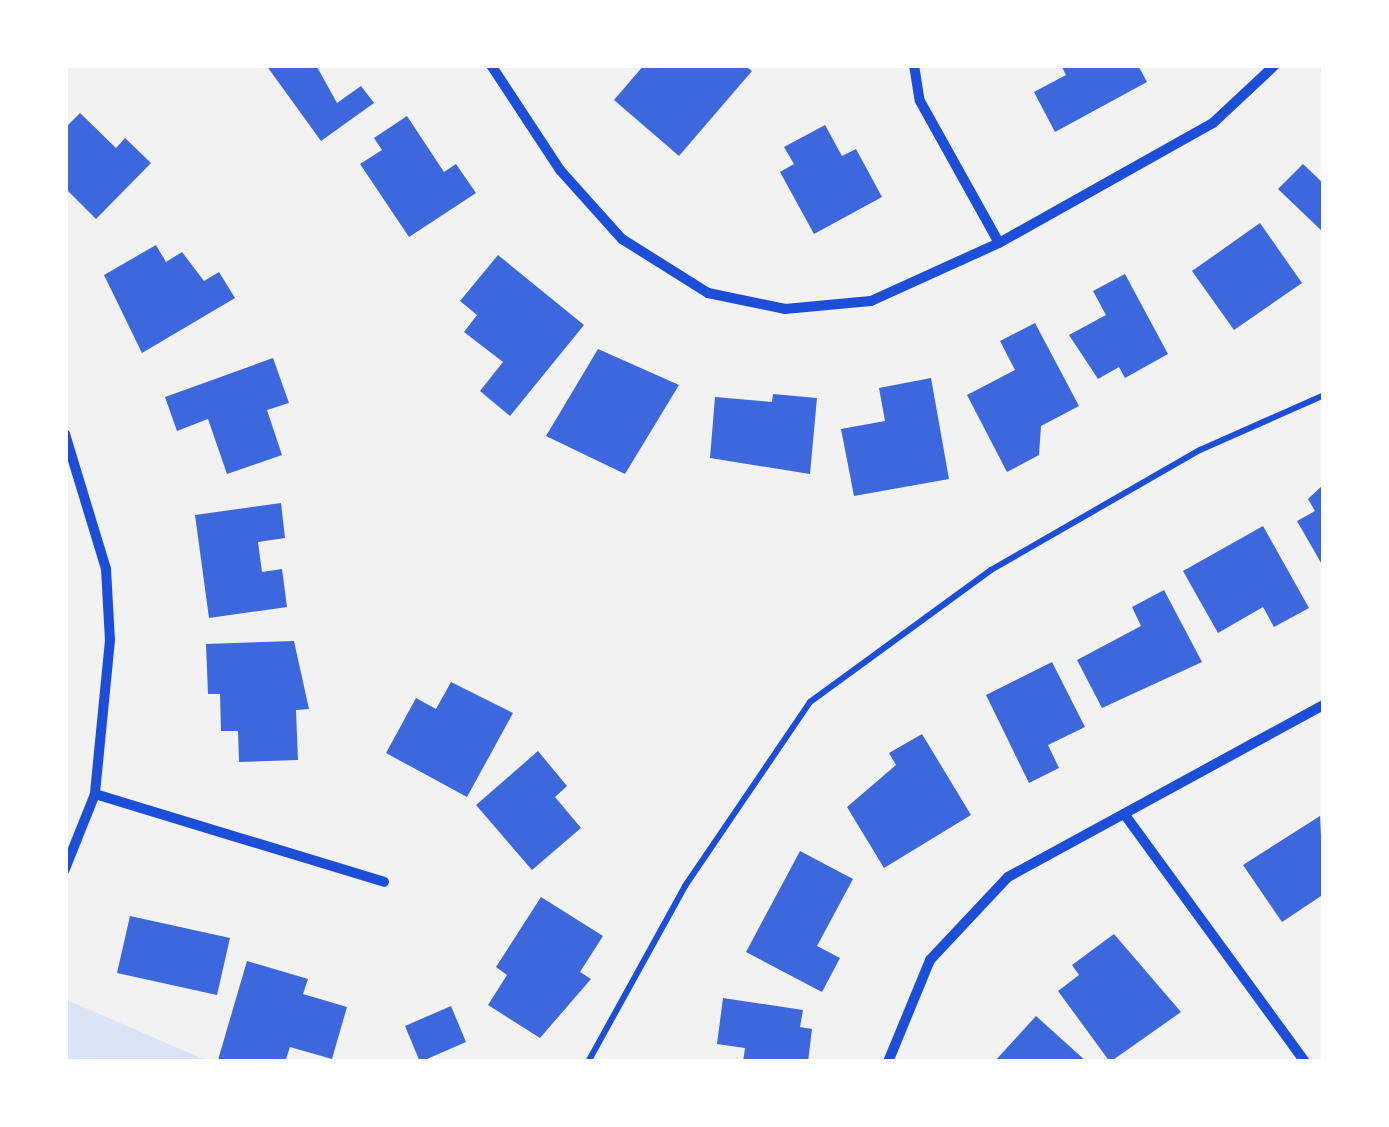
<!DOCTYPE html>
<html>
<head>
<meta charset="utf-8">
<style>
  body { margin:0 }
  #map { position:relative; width:1389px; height:1127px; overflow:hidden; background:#f2f2f2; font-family:"Public Sans",sans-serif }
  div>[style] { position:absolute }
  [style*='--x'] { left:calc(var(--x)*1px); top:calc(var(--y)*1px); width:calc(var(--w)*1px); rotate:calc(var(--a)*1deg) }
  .green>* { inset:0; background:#dbe4f7 }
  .building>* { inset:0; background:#3d67dc }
  .path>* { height:6px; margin:-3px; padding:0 3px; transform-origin:3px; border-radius:3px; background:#1d4ed8 }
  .minor>* { height:10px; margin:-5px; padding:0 5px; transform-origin:5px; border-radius:5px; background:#1d4ed8 }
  span { translate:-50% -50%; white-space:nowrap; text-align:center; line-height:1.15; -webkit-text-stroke:8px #fff; paint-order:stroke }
  .frame { position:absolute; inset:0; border:68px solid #fff; pointer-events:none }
</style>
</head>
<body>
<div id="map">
  <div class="green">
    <div style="clip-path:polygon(65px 999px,201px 1058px,214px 1062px,65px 1062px)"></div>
  </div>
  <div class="building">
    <div style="clip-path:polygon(266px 65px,316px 65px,337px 103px,361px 86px,374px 103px,321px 141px)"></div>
    <div style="clip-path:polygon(644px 65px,744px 65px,752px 71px,679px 156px,614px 100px)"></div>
    <div style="clip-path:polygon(1061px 65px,1138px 65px,1147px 82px,1055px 132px,1034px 92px,1066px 75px)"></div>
    <div style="clip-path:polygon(80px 113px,116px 148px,125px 138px,151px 163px,96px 219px,65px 188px,65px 128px)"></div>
    <div style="clip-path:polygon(407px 116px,444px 172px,456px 164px,476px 193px,409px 237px,360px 164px,382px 150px,374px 138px)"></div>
    <div style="clip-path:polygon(825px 125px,842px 156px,856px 149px,882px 197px,814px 234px,780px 172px,794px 164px,784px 147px)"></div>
    <div style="clip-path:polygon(1303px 164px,1324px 184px,1324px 233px,1278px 189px)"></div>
    <div style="clip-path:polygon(1260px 223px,1302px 283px,1234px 330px,1192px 271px)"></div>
    <div style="clip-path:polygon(156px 245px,166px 262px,182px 252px,204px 281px,219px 272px,235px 298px,142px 353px,104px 275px)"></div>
    <div style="clip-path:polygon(498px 255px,584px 325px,510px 416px,480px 391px,503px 362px,464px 332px,477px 315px,460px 301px)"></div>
    <div style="clip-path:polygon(1125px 274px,1168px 354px,1125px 378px,1119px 367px,1098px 379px,1069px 335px,1106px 315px,1093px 291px)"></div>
    <div style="clip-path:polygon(1035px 323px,1079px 406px,1041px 426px,1039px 455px,1007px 472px,967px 395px,1015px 370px,1000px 341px)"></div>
    <div style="clip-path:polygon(598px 349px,679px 385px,625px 474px,546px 436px)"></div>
    <div style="clip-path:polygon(273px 358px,289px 403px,267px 410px,282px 455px,227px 474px,208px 419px,177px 431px,165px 397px)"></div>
    <div style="clip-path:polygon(931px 378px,949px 479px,854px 496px,841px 429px,885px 421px,879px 388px)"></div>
    <div style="clip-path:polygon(773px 394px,817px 398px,810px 474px,710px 458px,715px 397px,772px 402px)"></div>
    <div style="clip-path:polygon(1324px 484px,1324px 568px,1297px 521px,1315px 511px,1308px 499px)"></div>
    <div style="clip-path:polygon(281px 503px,285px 538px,258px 542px,262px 572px,282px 569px,287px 607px,209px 618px,195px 515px)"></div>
    <div style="clip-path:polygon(1263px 526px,1309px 608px,1274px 627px,1263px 607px,1218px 633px,1183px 571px)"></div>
    <div style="clip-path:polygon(1164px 590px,1202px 662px,1102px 708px,1077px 660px,1141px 626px,1132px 607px)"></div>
    <div style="clip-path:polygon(294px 641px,309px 709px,296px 710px,298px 760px,239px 762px,238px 731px,221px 731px,220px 694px,208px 694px,206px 644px)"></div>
    <div style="clip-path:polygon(1052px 662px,1085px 727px,1048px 745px,1059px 768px,1029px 783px,986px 695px)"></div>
    <div style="clip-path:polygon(451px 682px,513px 713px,467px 797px,386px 753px,416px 698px,436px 709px)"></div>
    <div style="clip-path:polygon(922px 734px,971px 815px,884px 868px,847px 807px,896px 765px,889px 753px)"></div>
    <div style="clip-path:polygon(538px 751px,567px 786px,555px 797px,581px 828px,532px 870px,476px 805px)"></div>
    <div style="clip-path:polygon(1320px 816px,1324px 894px,1282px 922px,1243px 865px)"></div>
    <div style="clip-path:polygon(800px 851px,853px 879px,817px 946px,840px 958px,822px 992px,746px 952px)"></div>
    <div style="clip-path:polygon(541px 897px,603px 936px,580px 972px,591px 979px,540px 1038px,488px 1005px,507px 975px,496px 967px)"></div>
    <div style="clip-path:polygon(130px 916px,230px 938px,217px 995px,117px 973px)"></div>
    <div style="clip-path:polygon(1114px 934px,1181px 1012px,1110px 1062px,1058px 991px,1079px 975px,1072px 965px)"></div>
    <div style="clip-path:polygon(247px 961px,308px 979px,303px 994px,347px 1007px,332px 1059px,290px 1047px,285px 1062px,218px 1060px)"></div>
    <div style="clip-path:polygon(723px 998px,803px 1010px,800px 1027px,812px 1029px,808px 1062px,743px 1062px,745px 1048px,717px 1044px)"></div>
    <div style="clip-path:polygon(451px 1006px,466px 1042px,420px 1062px,405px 1026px)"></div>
    <div style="clip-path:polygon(1036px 1016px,1087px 1062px,994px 1062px)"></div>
  </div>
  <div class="path">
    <div style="--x:588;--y:1062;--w:201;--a:-61.1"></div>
    <div style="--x:685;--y:886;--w:222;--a:-55.8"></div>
    <div style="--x:810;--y:702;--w:224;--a:-36.1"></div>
    <div style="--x:991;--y:570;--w:241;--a:-29.9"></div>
    <div style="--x:1200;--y:450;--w:136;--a:-23.9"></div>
  </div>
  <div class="minor">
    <div style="--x:491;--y:65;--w:126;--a:56.7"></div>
    <div style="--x:560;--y:170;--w:93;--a:48.1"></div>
    <div style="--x:622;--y:239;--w:102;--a:32.1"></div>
    <div style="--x:708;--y:293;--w:79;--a:11.7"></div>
    <div style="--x:785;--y:309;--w:86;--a:-5.3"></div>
    <div style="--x:871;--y:301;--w:141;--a:-24.4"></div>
    <div style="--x:999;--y:243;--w:245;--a:-29.3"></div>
    <div style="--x:1213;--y:123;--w:85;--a:-43.1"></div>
    <div style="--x:914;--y:65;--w:36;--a:81"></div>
    <div style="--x:920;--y:101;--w:162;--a:60.9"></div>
    <div style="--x:65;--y:434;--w:141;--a:73.1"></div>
    <div style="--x:106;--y:569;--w:71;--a:86.8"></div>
    <div style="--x:110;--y:640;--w:155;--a:95.6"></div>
    <div style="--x:95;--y:794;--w:81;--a:111.8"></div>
    <div style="--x:95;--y:794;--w:302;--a:16.9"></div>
    <div style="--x:1125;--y:815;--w:306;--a:53.9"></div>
    <div style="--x:888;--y:1062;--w:110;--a:-67.6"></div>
    <div style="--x:930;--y:960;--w:114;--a:-46.8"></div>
    <div style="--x:1008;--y:877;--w:360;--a:-28.6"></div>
  </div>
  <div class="frame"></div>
</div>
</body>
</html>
